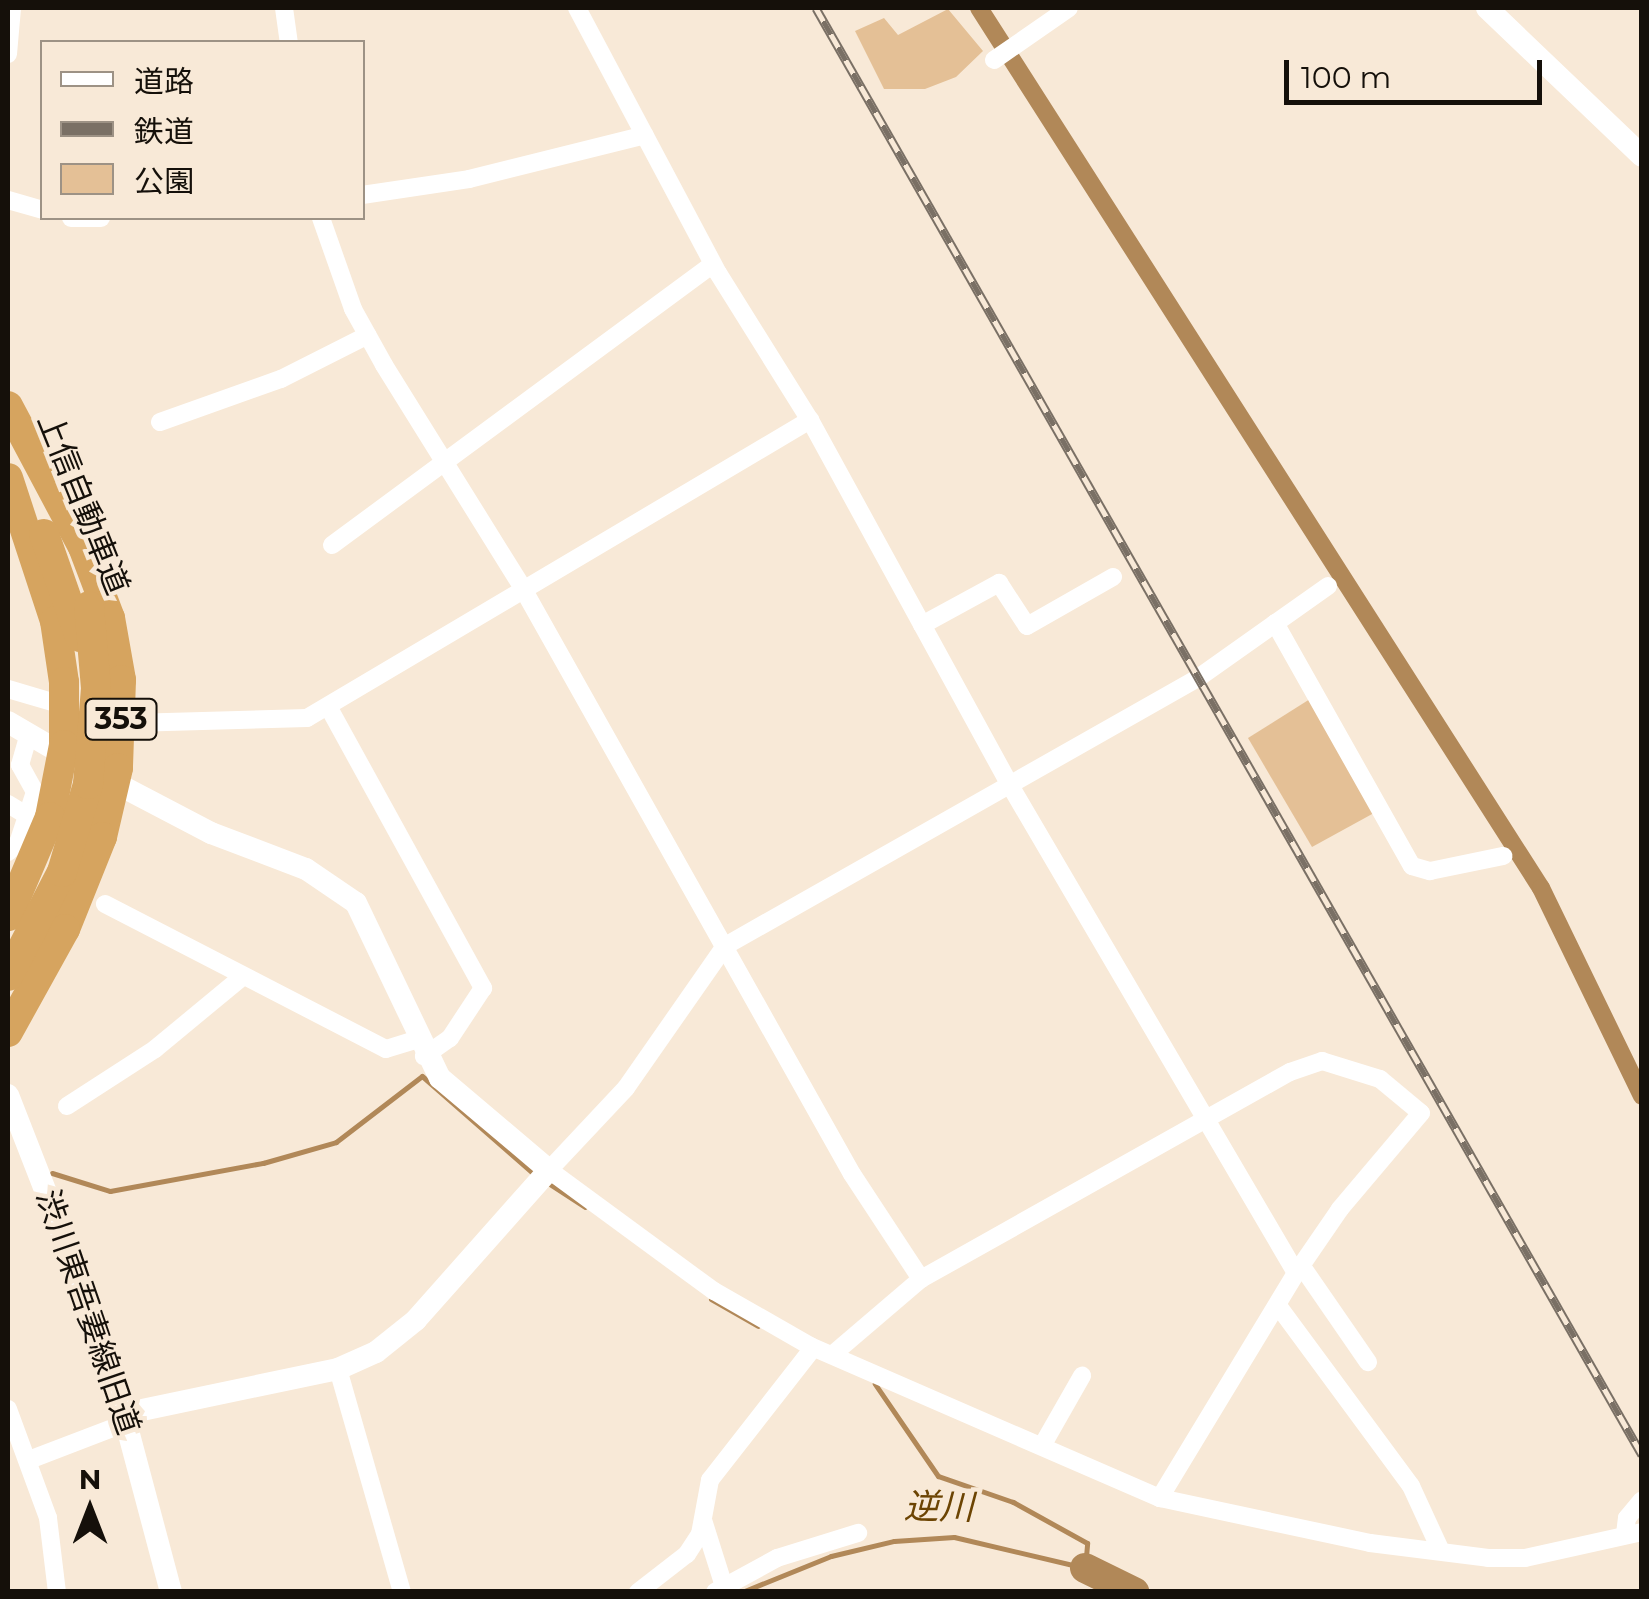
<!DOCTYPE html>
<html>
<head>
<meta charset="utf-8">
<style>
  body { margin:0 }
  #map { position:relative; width:1649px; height:1599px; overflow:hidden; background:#f8e9d7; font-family:Montserrat,"Noto Sans JP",sans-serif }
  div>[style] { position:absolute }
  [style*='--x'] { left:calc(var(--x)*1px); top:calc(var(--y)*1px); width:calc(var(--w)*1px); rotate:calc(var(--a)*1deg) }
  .green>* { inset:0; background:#e4c096 }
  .stream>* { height:5px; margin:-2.5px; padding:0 2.5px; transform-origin:2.5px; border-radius:2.5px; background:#b18858 }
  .canal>* { height:18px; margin:-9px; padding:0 9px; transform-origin:9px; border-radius:9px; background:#b18858 }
  .river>* { height:30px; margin:-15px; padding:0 15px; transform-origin:15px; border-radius:15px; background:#b18858 }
  .minor>* { height:18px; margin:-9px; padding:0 9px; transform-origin:9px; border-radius:9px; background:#fff }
  .tertiary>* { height:22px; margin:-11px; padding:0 11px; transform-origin:11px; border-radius:11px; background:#fff }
  .trunk>* { height:30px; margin:-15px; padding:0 15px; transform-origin:15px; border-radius:15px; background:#d6a45f }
  .rail>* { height:9px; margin-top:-4.5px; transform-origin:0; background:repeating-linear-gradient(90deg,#f8e9d7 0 15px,#7a7065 0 30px); box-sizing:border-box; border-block:2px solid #7a7065 }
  span { translate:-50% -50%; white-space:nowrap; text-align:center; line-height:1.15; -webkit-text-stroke:9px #f8e9d7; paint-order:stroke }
  .shield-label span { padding:2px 8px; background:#f8e9d7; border:2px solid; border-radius:8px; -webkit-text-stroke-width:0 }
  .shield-label { font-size:30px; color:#15100a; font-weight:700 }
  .street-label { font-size:32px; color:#15100a }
  .water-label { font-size:35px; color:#6c4403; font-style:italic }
  .frame { position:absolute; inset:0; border:10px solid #15100a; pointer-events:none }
  .legend { position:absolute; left:40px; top:40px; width:325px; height:180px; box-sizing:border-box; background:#f8e9d7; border:2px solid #9d9285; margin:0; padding:12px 18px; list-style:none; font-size:30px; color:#15100a }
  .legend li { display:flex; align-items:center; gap:20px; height:50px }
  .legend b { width:50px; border:2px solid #9d9285 }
  .north { position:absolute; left:40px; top:1459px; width:100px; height:100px; -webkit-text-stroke:8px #f8e9d7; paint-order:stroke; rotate:0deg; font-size:28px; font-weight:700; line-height:40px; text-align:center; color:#15100a }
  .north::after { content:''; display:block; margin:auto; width:35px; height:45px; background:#15100a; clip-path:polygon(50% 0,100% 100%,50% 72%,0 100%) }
  .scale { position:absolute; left:1284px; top:60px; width:258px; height:45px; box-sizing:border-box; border:5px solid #15100a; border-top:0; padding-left:12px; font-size:30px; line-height:35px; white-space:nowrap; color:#15100a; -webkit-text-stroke:8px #f8e9d7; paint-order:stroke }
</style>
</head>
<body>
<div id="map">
  <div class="green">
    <div style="clip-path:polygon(948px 9px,983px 51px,956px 77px,925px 89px,884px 89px,855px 31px,884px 18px,898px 35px)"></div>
    <div style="clip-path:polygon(1310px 699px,1374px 813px,1312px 847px,1248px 738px)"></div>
  </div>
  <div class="stream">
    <div style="--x:52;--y:1173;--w:61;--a:17.2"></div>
    <div style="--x:110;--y:1191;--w:156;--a:-10.4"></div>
    <div style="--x:263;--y:1163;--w:76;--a:-16"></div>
    <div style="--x:336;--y:1142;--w:108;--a:-37.5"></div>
    <div style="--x:422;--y:1076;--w:150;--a:41.2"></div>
    <div style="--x:548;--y:1183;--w:44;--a:33"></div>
    <div style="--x:711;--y:1299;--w:54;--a:29.9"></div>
    <div style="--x:742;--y:1592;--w:96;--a:-22"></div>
    <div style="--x:831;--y:1556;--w:65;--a:-13.4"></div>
    <div style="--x:894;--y:1541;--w:60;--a:-3.8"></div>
    <div style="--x:954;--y:1537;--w:135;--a:13.3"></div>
    <div style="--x:1085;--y:1568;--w:25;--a:-85"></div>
    <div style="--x:1087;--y:1543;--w:85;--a:-151"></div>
    <div style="--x:1013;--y:1502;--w:79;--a:-160.9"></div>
    <div style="--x:938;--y:1476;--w:112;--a:-124.4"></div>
  </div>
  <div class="canal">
    <div style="--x:979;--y:8;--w:1044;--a:57.44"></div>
    <div style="--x:1541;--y:888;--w:231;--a:64.1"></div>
  </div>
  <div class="river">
    <div style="--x:1085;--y:1568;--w:55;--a:26.1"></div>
  </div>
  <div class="minor">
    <div style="--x:284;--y:8;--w:34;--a:82"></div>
    <div style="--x:577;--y:8;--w:300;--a:62"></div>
    <div style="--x:718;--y:273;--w:173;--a:58"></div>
    <div style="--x:810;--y:420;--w:418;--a:61.3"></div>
    <div style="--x:1011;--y:787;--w:563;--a:59.61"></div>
    <div style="--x:8;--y:54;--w:46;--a:-85"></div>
    <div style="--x:994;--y:60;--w:91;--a:-34.7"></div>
    <div style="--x:362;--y:195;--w:108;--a:-8.5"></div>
    <div style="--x:469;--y:179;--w:181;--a:-14"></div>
    <div style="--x:8;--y:200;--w:35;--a:16"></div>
    <div style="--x:71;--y:218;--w:30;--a:0"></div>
    <div style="--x:321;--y:218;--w:96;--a:70.6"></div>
    <div style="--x:353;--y:309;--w:64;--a:61"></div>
    <div style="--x:384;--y:365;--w:261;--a:58.1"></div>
    <div style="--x:522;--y:587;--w:673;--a:60.66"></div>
    <div style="--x:852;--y:1174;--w:126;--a:56.7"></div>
    <div style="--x:160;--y:422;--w:128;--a:-19.6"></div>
    <div style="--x:281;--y:379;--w:97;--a:-26.8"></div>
    <div style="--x:332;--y:545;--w:473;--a:-36.4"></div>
    <div style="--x:1328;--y:586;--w:159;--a:144.7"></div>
    <div style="--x:1198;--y:678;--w:544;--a:150.46"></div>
    <div style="--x:725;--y:946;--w:173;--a:124.9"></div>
    <div style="--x:626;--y:1088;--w:112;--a:133.2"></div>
    <div style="--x:549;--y:1170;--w:205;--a:36.3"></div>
    <div style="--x:714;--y:1291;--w:111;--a:29.8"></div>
    <div style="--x:810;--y:1346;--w:382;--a:23.5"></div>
    <div style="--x:1160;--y:1498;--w:215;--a:12.1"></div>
    <div style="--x:1370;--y:1543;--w:119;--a:7.2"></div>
    <div style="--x:1488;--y:1558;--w:37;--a:0"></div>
    <div style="--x:1525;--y:1558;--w:120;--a:-12.5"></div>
    <div style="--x:1275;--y:623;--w:279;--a:60.6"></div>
    <div style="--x:1412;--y:866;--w:19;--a:16"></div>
    <div style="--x:1430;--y:871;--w:75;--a:-11.6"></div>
    <div style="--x:922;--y:625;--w:88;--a:-28.6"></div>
    <div style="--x:999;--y:583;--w:51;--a:56.9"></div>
    <div style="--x:1027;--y:626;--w:99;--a:-29.7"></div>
    <div style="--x:8;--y:689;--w:50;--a:16.3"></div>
    <div style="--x:329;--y:708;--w:320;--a:61.2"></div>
    <div style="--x:483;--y:988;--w:60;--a:123.4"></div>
    <div style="--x:450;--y:1038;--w:32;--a:145"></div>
    <div style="--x:131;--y:723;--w:176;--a:-1.6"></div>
    <div style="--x:307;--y:718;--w:585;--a:-30.64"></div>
    <div style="--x:8;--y:804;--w:23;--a:31"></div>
    <div style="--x:8;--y:852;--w:13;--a:-42"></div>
    <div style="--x:18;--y:843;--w:54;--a:-71.6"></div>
    <div style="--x:35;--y:792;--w:31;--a:-119"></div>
    <div style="--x:20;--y:765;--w:33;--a:-74"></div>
    <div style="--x:105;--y:904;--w:316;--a:27.3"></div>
    <div style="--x:386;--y:1049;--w:31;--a:-17"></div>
    <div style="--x:67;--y:1106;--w:105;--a:-32.9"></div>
    <div style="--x:155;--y:1049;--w:113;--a:-39.6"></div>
    <div style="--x:1301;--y:1265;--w:118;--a:55.4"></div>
    <div style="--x:1279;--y:1307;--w:222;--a:53.6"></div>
    <div style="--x:1411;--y:1486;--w:67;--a:65.3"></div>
    <div style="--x:832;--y:1355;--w:117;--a:-40.5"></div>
    <div style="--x:921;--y:1279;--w:423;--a:-29.3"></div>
    <div style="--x:1290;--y:1072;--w:34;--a:-19"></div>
    <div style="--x:1322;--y:1061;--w:61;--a:17.2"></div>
    <div style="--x:1380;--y:1079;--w:53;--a:39.7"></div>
    <div style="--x:1421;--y:1113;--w:126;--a:130.2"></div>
    <div style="--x:1340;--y:1209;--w:78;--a:124.5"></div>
    <div style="--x:1296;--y:1273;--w:263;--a:121.2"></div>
    <div style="--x:338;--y:1369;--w:232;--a:74"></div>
    <div style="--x:8;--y:1409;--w:116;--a:69.8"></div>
    <div style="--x:48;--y:1518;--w:75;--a:83.1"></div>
    <div style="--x:1042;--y:1446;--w:81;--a:-60.3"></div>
    <div style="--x:29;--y:1460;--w:92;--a:-21"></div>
    <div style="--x:115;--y:1427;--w:18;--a:-49"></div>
    <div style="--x:703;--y:1520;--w:66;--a:72.4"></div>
    <div style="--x:1625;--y:1534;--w:16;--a:-83"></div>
    <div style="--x:1627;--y:1518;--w:23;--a:-50"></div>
    <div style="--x:638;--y:1592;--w:62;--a:-37.8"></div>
    <div style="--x:687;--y:1554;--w:24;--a:-57"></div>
    <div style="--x:700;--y:1534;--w:55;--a:-79.5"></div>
    <div style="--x:710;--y:1480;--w:167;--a:-52"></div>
    <div style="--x:715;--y:1592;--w:71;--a:-28.7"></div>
    <div style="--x:777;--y:1558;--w:85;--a:-17.2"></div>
  </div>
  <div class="tertiary">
    <div style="--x:1487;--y:8;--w:214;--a:43.7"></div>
    <div style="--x:8;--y:722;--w:50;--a:30.2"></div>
    <div style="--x:125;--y:788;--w:97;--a:27.6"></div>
    <div style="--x:211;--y:833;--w:102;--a:20.8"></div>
    <div style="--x:306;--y:869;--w:60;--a:34.2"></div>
    <div style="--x:356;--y:903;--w:194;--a:64.4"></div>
    <div style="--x:440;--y:1078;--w:143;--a:40.2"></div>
    <div style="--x:549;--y:1170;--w:200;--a:131.6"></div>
    <div style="--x:416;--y:1320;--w:51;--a:141.3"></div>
    <div style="--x:376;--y:1352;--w:42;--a:155.9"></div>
    <div style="--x:338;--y:1369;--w:216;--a:168.2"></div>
    <div style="--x:8;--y:1095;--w:267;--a:68.7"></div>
    <div style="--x:105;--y:1344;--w:257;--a:75.1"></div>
  </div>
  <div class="trunk">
    <div style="--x:8;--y:406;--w:160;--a:62"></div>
    <div style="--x:83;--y:547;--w:76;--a:69.2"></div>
    <div style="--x:110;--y:618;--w:63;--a:79.9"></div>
    <div style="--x:121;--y:680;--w:88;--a:92"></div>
    <div style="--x:118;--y:768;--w:71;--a:103.1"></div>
    <div style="--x:102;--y:837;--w:99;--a:111.9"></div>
    <div style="--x:65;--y:929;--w:118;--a:119"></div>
    <div style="--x:8;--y:478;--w:151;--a:71.8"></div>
    <div style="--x:55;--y:621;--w:62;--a:81.6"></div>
    <div style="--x:64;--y:682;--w:63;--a:90"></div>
    <div style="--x:64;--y:745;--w:73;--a:101"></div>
    <div style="--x:50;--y:817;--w:108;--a:113"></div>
    <div style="--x:44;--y:534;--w:109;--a:70.7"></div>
    <div style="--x:8;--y:976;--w:117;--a:-62.6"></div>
    <div style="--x:62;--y:872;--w:92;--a:-73.5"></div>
    <div style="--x:88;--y:784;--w:96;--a:-85.2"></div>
    <div style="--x:96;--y:688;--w:82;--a:-94.9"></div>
  </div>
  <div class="rail">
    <div style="--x:816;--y:8;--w:1666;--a:60.28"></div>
  </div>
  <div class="shield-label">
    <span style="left:121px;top:719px">353</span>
  </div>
  <div class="street-label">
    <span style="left:83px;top:504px;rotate:68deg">上信自動車道</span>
    <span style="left:88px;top:1312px;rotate:71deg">渋川東吾妻線旧道</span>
  </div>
  <div class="water-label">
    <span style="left:939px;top:1507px;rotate:1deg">逆川</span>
  </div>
  <div class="frame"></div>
  <ul class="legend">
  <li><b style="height:12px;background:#fff"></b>道路</li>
  <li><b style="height:12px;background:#7a7065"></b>鉄道</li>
  <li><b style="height:28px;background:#e4c096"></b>公園</li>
  </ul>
  <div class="north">N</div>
  <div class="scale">100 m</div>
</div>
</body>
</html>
